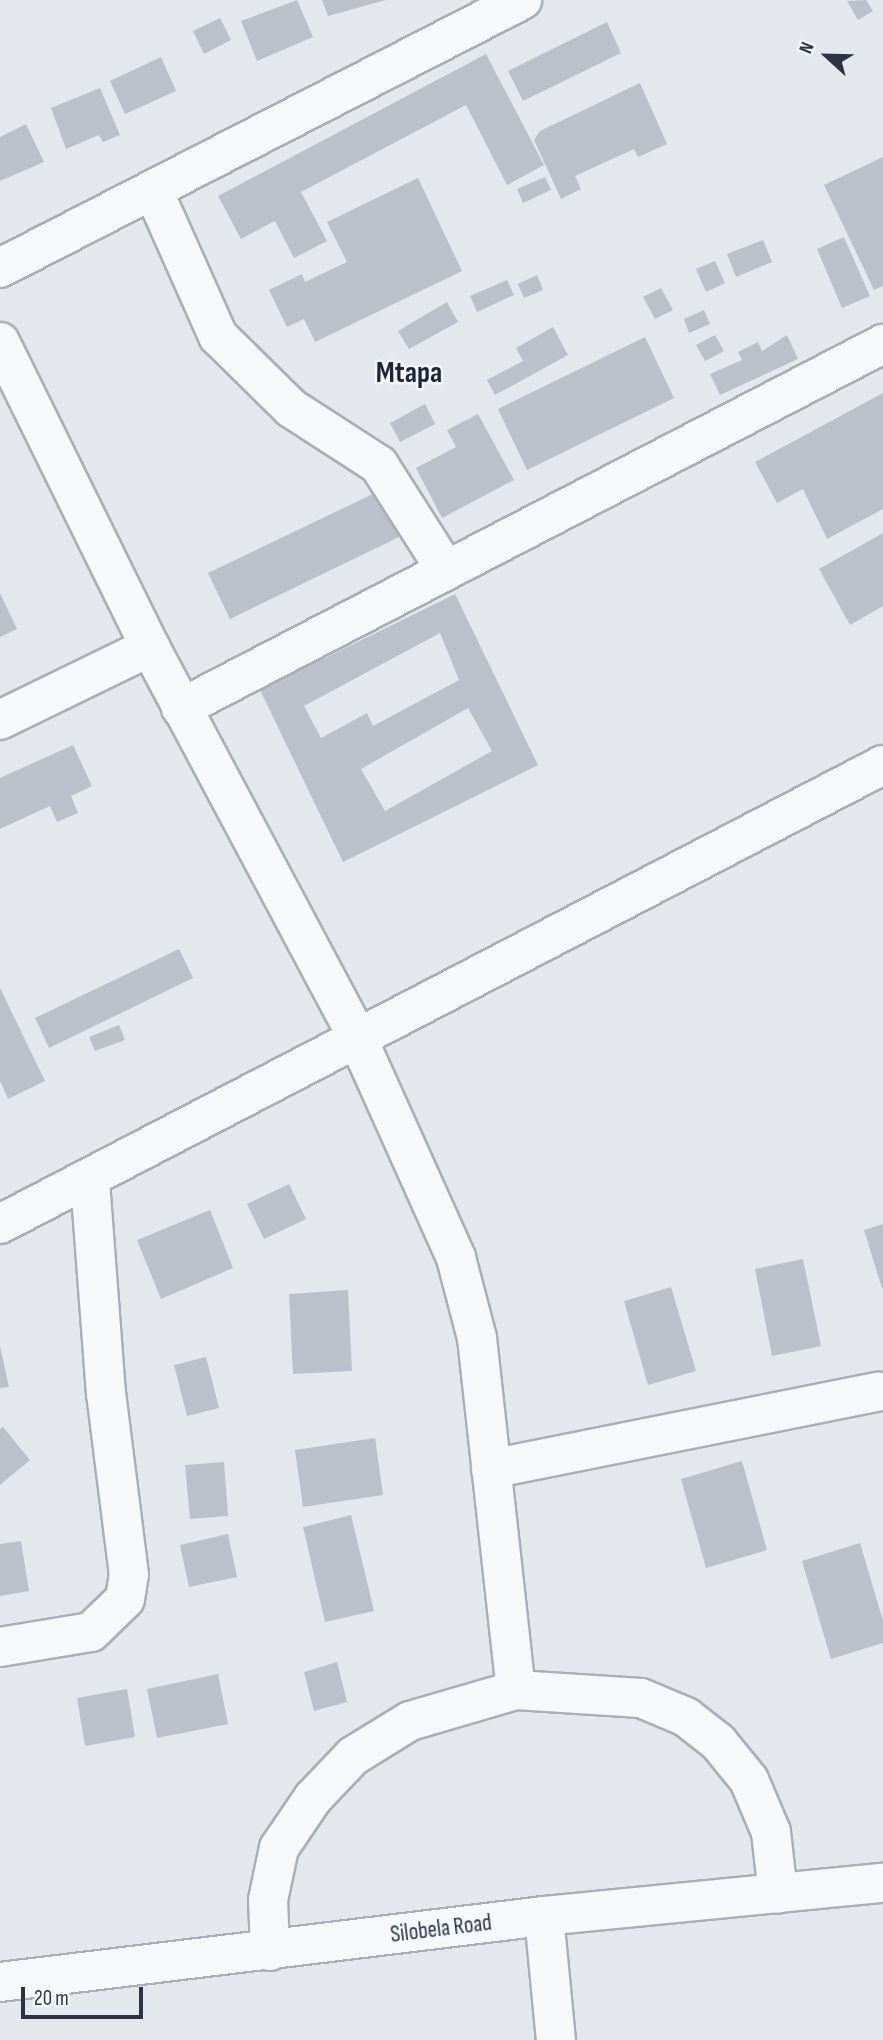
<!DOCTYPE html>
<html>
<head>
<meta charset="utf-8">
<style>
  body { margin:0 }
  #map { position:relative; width:883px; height:2040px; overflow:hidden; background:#e4e7ec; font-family:"Sofia Sans Condensed",sans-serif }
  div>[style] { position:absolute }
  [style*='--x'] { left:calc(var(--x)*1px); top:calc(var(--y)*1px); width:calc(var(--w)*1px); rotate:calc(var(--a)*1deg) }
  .building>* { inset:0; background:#bbc0ca }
  .roads { filter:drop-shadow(2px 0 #a9aeb7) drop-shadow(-2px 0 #a9aeb7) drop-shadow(0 2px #a9aeb7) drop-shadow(0 -2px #a9aeb7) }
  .minor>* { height:38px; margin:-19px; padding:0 19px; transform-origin:19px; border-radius:19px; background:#f7f8fa }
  span { translate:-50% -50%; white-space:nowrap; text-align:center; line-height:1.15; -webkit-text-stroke:5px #f4f6f9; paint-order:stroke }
  .street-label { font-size:23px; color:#2b3445 }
  .district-label { font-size:30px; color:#1d2536; font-weight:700 }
  .north { position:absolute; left:792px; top:21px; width:70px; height:70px; -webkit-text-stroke:5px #f4f6f9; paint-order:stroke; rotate:292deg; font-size:19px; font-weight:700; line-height:28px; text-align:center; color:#2b3445 }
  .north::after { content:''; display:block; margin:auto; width:24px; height:32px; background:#2b3445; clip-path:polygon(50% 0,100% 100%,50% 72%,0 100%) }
  .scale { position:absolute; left:21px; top:1987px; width:122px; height:32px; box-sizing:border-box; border:4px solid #2b3445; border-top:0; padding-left:9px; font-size:21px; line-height:24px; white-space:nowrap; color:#2b3445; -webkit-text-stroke:5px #f4f6f9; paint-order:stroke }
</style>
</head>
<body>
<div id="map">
  <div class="building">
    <div style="clip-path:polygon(297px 0,313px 37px,257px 61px,241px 21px)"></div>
    <div style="clip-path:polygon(322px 0,386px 0,328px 16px)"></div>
    <div style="clip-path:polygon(866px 0,873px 11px,858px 20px,847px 1px)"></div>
    <div style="clip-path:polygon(220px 18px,231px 40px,204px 54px,193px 31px)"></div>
    <div style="clip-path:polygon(607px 22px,621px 53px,523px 101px,508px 71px)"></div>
    <div style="clip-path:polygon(486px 54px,544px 165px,507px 185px,466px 105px,301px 192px,327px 241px,294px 258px,275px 221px,241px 239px,218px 196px)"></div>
    <div style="clip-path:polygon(161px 57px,176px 91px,125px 114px,110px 81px)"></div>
    <div style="clip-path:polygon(640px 83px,667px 144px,638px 157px,634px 149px,575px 176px,581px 189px,561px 199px,534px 140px,540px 131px)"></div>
    <div style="clip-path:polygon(100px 88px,120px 135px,103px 142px,99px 135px,66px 149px,51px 108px)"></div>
    <div style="clip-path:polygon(26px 124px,44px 162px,0 181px,0 137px)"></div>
    <div style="clip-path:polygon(883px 157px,883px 286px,874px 290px,824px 185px)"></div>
    <div style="clip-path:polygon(545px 177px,551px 190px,523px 203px,517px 189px)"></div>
    <div style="clip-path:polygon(418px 178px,462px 271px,315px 342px,304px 319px,287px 327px,269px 290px,302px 274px,305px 282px,347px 262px,327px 222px)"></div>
    <div style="clip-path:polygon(844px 237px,870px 296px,842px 308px,817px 249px)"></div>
    <div style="clip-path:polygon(763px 240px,772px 262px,736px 277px,727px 254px)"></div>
    <div style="clip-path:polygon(715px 261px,725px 283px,706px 292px,696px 269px)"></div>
    <div style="clip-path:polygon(537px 275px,543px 290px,524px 298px,518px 284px)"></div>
    <div style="clip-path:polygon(507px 280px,514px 295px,477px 312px,470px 296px)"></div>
    <div style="clip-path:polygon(661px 288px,673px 310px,655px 319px,643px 297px)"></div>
    <div style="clip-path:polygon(447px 302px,458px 322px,409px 349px,398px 331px)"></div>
    <div style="clip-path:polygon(704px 310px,710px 324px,689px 333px,684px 319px)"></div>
    <div style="clip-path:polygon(553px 327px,568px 355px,495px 395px,487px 380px,523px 361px,516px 348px)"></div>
    <div style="clip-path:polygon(715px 335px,724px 351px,705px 361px,696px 345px)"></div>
    <div style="clip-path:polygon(787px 335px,798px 359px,720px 395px,710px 374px,742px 360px,738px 352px,758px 342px,762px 351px)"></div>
    <div style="clip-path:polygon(645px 337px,674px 398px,527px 470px,498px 409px)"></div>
    <div style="clip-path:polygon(883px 393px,883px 509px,827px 539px,803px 489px,777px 503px,755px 462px)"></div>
    <div style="clip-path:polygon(425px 404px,435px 424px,400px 442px,390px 423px)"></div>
    <div style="clip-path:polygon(478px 414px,514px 480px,442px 518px,416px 468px,456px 447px,447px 430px)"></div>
    <div style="clip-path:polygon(377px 492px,399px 537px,230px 619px,208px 573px)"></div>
    <div style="clip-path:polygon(883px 533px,883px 606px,850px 625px,819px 569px)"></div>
    <div style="clip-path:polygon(0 593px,17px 629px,0 637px)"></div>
    <div style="clip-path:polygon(evenodd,455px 594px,538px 765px,343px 862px,260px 690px,455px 594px,440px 633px,459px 680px,373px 726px,367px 713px,321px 738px,304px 706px,440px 633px,455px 594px,468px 708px,492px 751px,385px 811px,361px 769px,468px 708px)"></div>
    <div style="clip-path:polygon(73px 745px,92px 786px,71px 796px,78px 813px,57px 822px,50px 806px,0 829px,0 778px)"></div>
    <div style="clip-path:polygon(179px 949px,193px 978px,49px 1048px,35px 1018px)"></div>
    <div style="clip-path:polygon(0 988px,45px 1081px,8px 1099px,0 1081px)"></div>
    <div style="clip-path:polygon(119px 1025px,125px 1040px,95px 1051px,89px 1037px)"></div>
    <div style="clip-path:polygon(289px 1184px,306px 1219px,264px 1239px,247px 1204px)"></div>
    <div style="clip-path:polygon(210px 1210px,233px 1268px,161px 1299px,137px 1240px)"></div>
    <div style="clip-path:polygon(883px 1224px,883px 1287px,882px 1288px,864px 1230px)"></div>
    <div style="clip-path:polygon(803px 1259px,821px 1346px,772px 1356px,755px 1269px)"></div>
    <div style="clip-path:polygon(671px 1287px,696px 1371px,648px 1385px,624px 1301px)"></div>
    <div style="clip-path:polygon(348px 1290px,352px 1371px,293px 1374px,289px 1294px)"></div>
    <div style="clip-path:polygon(0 1346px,9px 1387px,0 1388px)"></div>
    <div style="clip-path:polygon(206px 1357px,219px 1408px,187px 1416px,174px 1365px)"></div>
    <div style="clip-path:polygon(3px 1427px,30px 1460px,0 1485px,0 1429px)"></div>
    <div style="clip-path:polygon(375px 1438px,383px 1495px,303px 1507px,295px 1450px)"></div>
    <div style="clip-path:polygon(742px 1461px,767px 1550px,706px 1568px,681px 1479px)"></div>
    <div style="clip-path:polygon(224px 1462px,228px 1516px,190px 1519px,185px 1465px)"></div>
    <div style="clip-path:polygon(351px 1515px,374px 1611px,325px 1622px,303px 1527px)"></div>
    <div style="clip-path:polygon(228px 1534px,237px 1577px,189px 1587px,180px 1545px)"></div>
    <div style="clip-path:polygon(21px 1541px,29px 1591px,0 1596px,0 1544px)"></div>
    <div style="clip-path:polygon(860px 1543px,883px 1621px,883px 1643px,831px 1659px,802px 1561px)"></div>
    <div style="clip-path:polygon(337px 1662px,347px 1702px,314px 1711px,304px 1672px)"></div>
    <div style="clip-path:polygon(218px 1674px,228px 1724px,157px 1738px,147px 1689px)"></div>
    <div style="clip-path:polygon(127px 1689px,135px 1737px,85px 1746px,77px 1698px)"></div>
  </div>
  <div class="roads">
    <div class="minor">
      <div style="--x:153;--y:190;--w:160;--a:66"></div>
      <div style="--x:218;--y:336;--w:103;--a:44.6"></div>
      <div style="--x:291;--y:408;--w:105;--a:32.9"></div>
      <div style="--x:379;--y:465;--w:125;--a:57.5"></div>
      <div style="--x:0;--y:268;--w:587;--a:-27.18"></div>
      <div style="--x:0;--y:342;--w:340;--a:63.8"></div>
      <div style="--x:150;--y:647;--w:439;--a:62"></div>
      <div style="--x:356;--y:1035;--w:244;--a:65.8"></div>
      <div style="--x:456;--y:1258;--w:83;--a:75.3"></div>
      <div style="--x:477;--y:1338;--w:354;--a:83.7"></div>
      <div style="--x:181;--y:708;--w:791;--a:-27.41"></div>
      <div style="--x:0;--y:720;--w:167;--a:-26"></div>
      <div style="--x:0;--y:1224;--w:995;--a:-27.47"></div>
      <div style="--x:491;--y:1469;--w:395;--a:-11.3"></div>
      <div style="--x:0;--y:1647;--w:92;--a:-9.4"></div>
      <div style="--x:91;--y:1632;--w:47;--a:-44.1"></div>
      <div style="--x:125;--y:1599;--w:24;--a:-81"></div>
      <div style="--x:129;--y:1575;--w:182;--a:-97.2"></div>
      <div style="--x:106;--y:1394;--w:215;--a:-94.3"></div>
      <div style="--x:544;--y:1916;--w:125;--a:84.5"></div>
      <div style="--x:270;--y:1951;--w:51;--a:-92.2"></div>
      <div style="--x:268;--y:1900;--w:53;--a:-78.1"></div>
      <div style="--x:279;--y:1848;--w:60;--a:-55.8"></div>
      <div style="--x:313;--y:1798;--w:58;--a:-46.4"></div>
      <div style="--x:353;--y:1756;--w:67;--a:-31.6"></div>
      <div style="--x:410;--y:1721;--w:110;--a:-16.3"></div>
      <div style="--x:516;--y:1690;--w:125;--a:3.7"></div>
      <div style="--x:641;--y:1698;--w:49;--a:22.9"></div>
      <div style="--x:686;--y:1717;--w:41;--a:38"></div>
      <div style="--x:718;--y:1742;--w:49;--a:50.8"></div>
      <div style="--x:749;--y:1780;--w:56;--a:67.1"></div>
      <div style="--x:771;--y:1832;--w:62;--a:83.6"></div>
      <div style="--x:0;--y:1982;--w:548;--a:-6.92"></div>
      <div style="--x:544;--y:1916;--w:341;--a:-5.6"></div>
    </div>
  </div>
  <div class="street-label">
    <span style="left:441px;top:1929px;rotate:-7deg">Silobela Road</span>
  </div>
  <div class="district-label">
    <span style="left:409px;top:373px">Mtapa</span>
  </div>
  <div class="north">N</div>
  <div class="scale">20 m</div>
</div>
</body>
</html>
